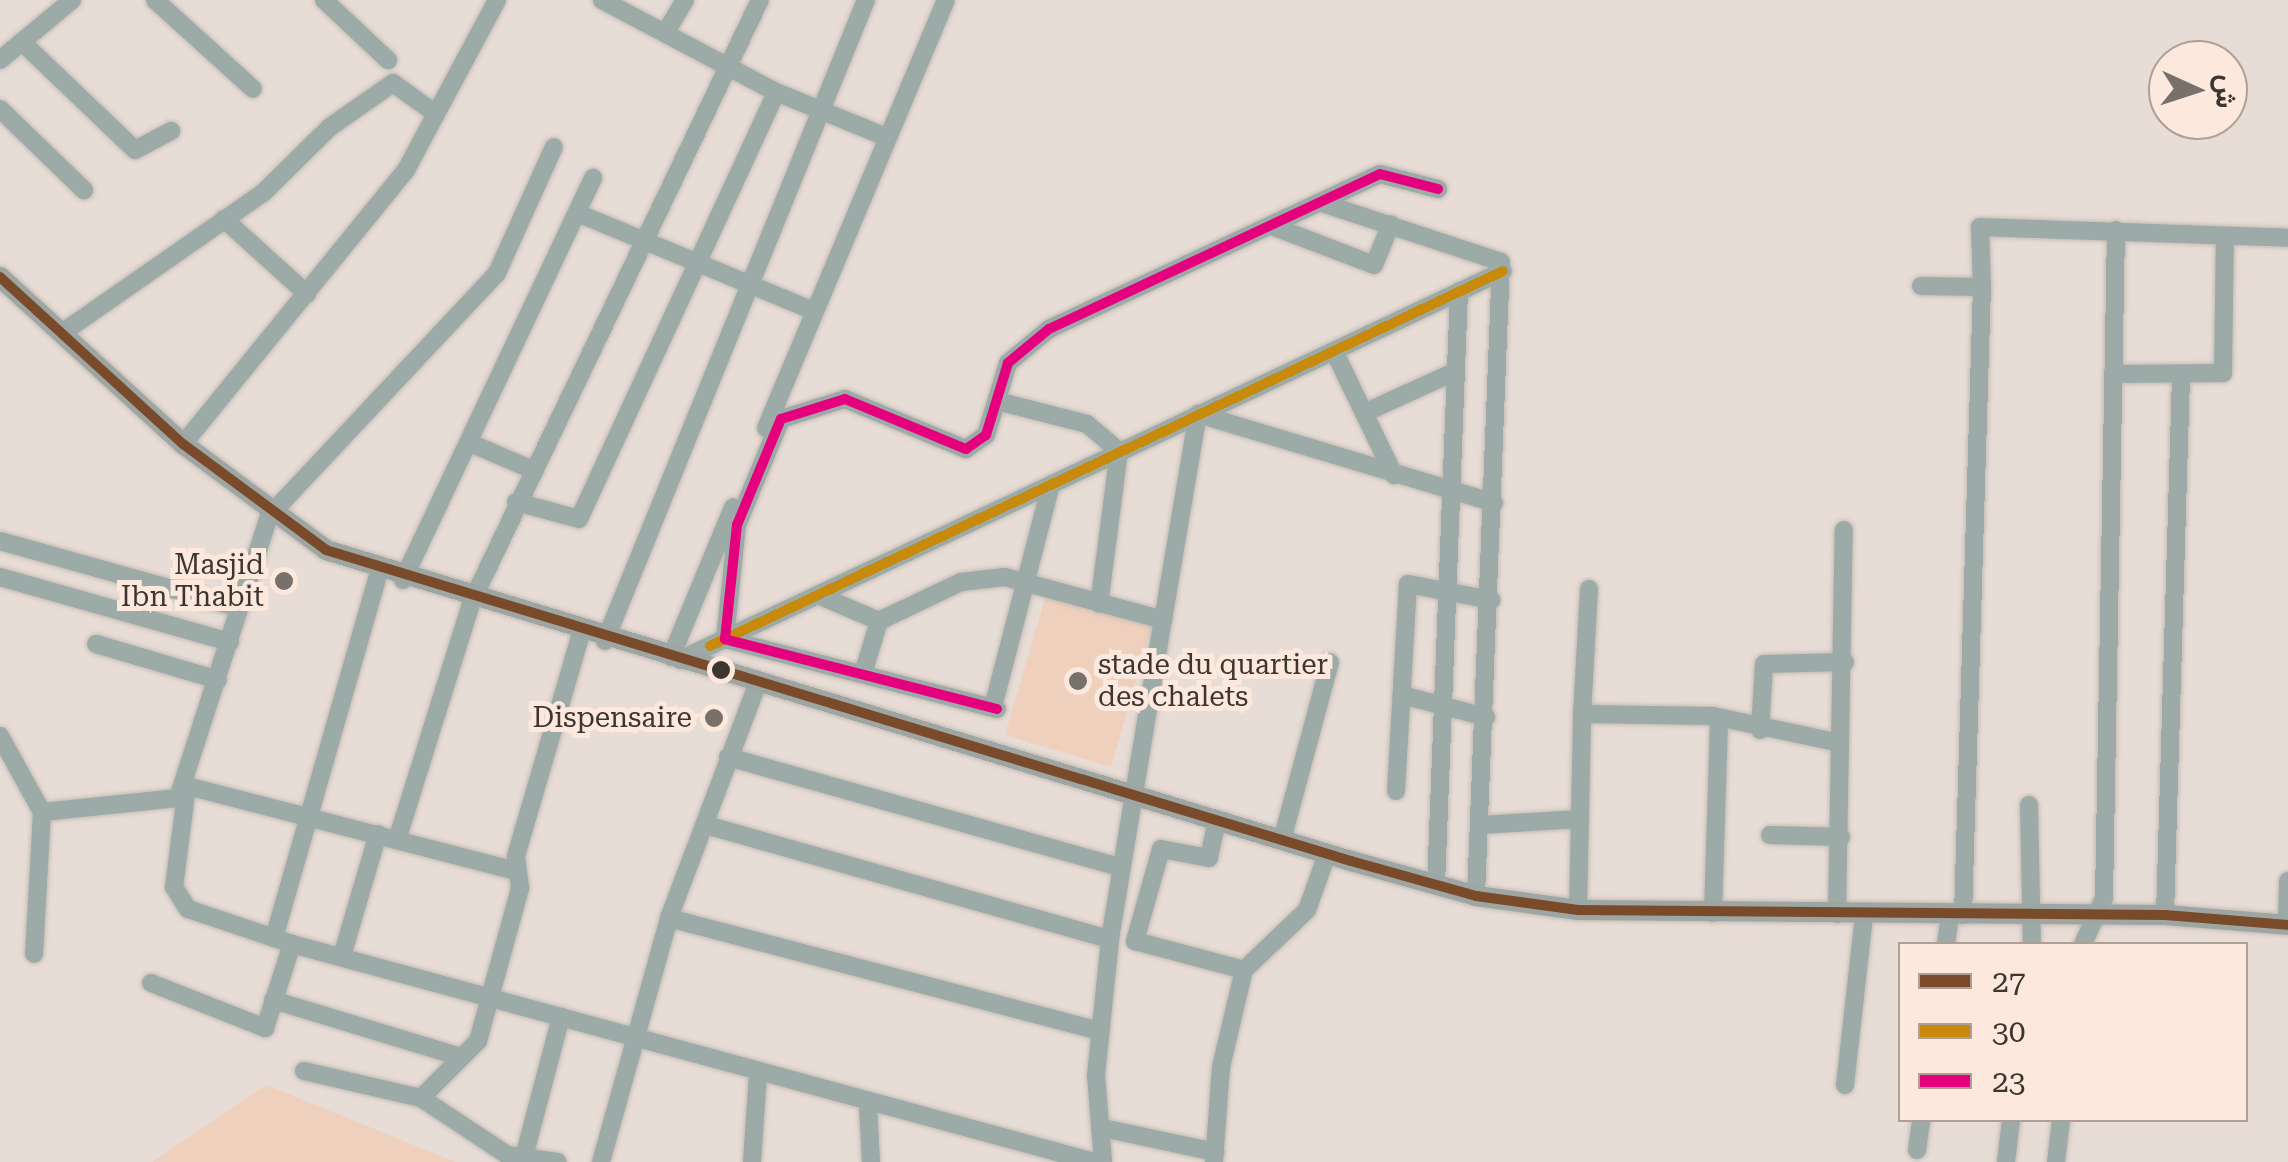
<!DOCTYPE html>
<meta charset="utf-8">
<style>
body{margin:0}
#map{position:relative;width:2288px;height:1162px;overflow:hidden;background:#e8ddd6;font-family:"Roboto Serif",Vazirmatn,serif}
div>[style]{position:absolute}
.green>*{inset:0;background:#efd0bd}
.roads{filter:drop-shadow(0 0 2px #c4bcb6) drop-shadow(0 0 2px #c4bcb6)}
.minor>*{height:18px;margin:-9px;padding:0 9px;transform-origin:9px;border-radius:9px;background:#9caaa8}
.major>*{height:20px;margin:-10px;padding:0 10px;transform-origin:10px;border-radius:10px;background:#9da6a3}
.bus-1>*{height:10px;margin:-5px;padding:0 5px;transform-origin:5px;border-radius:5px;background:#7a4b2a}
.bus-2>*{height:10px;margin:-5px;padding:0 5px;transform-origin:5px;border-radius:5px;background:#c88a0c}
.bus-3>*{height:10px;margin:-5px;padding:0 5px;transform-origin:5px;border-radius:5px;background:#e5007d}
.dots>*{width:28px;height:28px;translate:-50% -50%;box-sizing:border-box;border:5px solid #fce8dc;border-radius:50%}
span{translate:-50% -50%;white-space:nowrap;text-align:center;line-height:1.15;-webkit-text-stroke:10px #fce8dc;paint-order:stroke}
.poi-label{font-size:28px;color:#3c3530}
.right{translate:-100% -50%;text-align:right}
.left{translate:0 -50%;text-align:left}
.legend{position:absolute;left:1898px;top:942px;width:350px;height:180px;box-sizing:border-box;background:#fce8dc;border:2px solid #afa097;margin:0;padding:12px 18px;list-style:none;font-size:30px;color:#3c3530}
.legend li{display:flex;align-items:center;gap:20px;height:50px}
.legend b{width:50px;border:2px solid #afa097}
.north{position:absolute;left:2148px;top:40px;width:100px;height:100px;box-sizing:border-box;background:#fce8dc;border:2px solid #afa097;border-radius:50%;rotate:93deg;font-size:28px;font-weight:700;line-height:40px;text-align:center;color:#3c3530}
.north::after{content:'';display:block;margin:auto;width:35px;height:45px;background:#78706a;clip-path:polygon(50% 0,100% 100%,50% 72%,0 100%)}
</style>
<div id="map">
<div class="green">
<i style="clip-path:polygon(1046px 595px,1152px 626px,1111px 767px,1005px 735px)"></i>
<i style="clip-path:polygon(266px 1085px,456px 1162px,152px 1162px)"></i>
</div>
<div class="roads">
<div class="minor">
<i style="left:155px;top:0;width:132px;rotate:42.2deg"></i>
<i style="left:324px;top:0;width:88px;rotate:43.2deg"></i>
<i style="left:602px;top:0;width:197px;rotate:27.9deg"></i>
<i style="left:776px;top:92px;width:119px;rotate:22.2deg"></i>
<i style="left:667px;top:30px;width:35px;rotate:-59deg"></i>
<i style="left:22px;top:42px;width:156px;rotate:43.7deg"></i>
<i style="left:135px;top:150px;width:41px;rotate:-27.8deg"></i>
<i style="left:0;top:60px;width:94px;rotate:-39.8deg"></i>
<i style="left:0;top:109px;width:117px;rotate:44deg"></i>
<i style="left:436px;top:114px;width:129px;rotate:-61.8deg"></i>
<i style="left:1322px;top:203px;width:188px;rotate:18.2deg"></i>
<i style="left:1501px;top:262px;width:634px;rotate:92.26deg"></i>
<i style="left:582px;top:215px;width:251px;rotate:22.5deg"></i>
<i style="left:224px;top:219px;width:112px;rotate:42.1deg"></i>
<i style="left:1272px;top:226px;width:109px;rotate:20.9deg"></i>
<i style="left:1374px;top:265px;width:44px;rotate:-67.5deg"></i>
<i style="left:1921px;top:286px;width:61px;rotate:0.9deg"></i>
<i style="left:1982px;top:287px;width:60px;rotate:-91.9deg"></i>
<i style="left:1980px;top:227px;width:308px;rotate:2deg"></i>
<i style="left:62px;top:333px;width:245px;rotate:-34.9deg"></i>
<i style="left:263px;top:193px;width:94px;rotate:-44.6deg"></i>
<i style="left:330px;top:127px;width:77px;rotate:-34.9deg"></i>
<i style="left:393px;top:83px;width:53px;rotate:35.8deg"></i>
<i style="left:436px;top:114px;width:64px;rotate:118.2deg"></i>
<i style="left:406px;top:170px;width:353px;rotate:129.1deg"></i>
<i style="left:1334px;top:351px;width:138px;rotate:64.2deg"></i>
<i style="left:2114px;top:374px;width:109px;rotate:-0.5deg"></i>
<i style="left:2223px;top:373px;width:137px;rotate:-89.2deg"></i>
<i style="left:997px;top:401px;width:93px;rotate:14.3deg"></i>
<i style="left:1087px;top:424px;width:42px;rotate:40.2deg"></i>
<i style="left:1119px;top:451px;width:154px;rotate:97.4deg"></i>
<i style="left:1364px;top:413px;width:101px;rotate:-24.5deg"></i>
<i style="left:766px;top:428px;width:464px;rotate:-67.2deg"></i>
<i style="left:470px;top:443px;width:69px;rotate:23.2deg"></i>
<i style="left:516px;top:502px;width:65px;rotate:15.1deg"></i>
<i style="left:579px;top:519px;width:470px;rotate:-65.2deg"></i>
<i style="left:0;top:541px;width:246px;rotate:15.6deg"></i>
<i style="left:0;top:577px;width:239px;rotate:15.8deg"></i>
<i style="left:403px;top:580px;width:445px;rotate:-64.7deg"></i>
<i style="left:1589px;top:589px;width:125px;rotate:93.2deg"></i>
<i style="left:1582px;top:714px;width:131px;rotate:0.9deg"></i>
<i style="left:1713px;top:716px;width:130px;rotate:12deg"></i>
<i style="left:818px;top:595px;width:66px;rotate:23.1deg"></i>
<i style="left:879px;top:621px;width:91px;rotate:-25.4deg"></i>
<i style="left:961px;top:582px;width:44px;rotate:-6.5deg"></i>
<i style="left:1005px;top:577px;width:164px;rotate:15.2deg"></i>
<i style="left:1163px;top:620px;width:209px;rotate:-80.4deg"></i>
<i style="left:1198px;top:414px;width:309px;rotate:16.7deg"></i>
<i style="left:605px;top:641px;width:692px;rotate:-67.85deg"></i>
<i style="left:96px;top:644px;width:127px;rotate:16.4deg"></i>
<i style="left:671px;top:657px;width:162px;rotate:-67.5deg"></i>
<i style="left:680px;top:660px;width:910px;rotate:-25.3deg"></i>
<i style="left:863px;top:674px;width:55px;rotate:-73.2deg"></i>
<i style="left:1402px;top:695px;width:87px;rotate:14.7deg"></i>
<i style="left:993px;top:707px;width:230px;rotate:-75.4deg"></i>
<i style="left:997px;top:709px;width:281px;rotate:-165.6deg"></i>
<i style="left:725px;top:639px;width:115px;rotate:-84deg"></i>
<i style="left:737px;top:525px;width:115px;rotate:-67.5deg"></i>
<i style="left:781px;top:419px;width:67px;rotate:-17.4deg"></i>
<i style="left:845px;top:399px;width:131px;rotate:22.5deg"></i>
<i style="left:966px;top:449px;width:24px;rotate:-35deg"></i>
<i style="left:986px;top:435px;width:75px;rotate:-73deg"></i>
<i style="left:1008px;top:363px;width:53px;rotate:-39.7deg"></i>
<i style="left:1049px;top:329px;width:365px;rotate:-25.1deg"></i>
<i style="left:1380px;top:174px;width:60px;rotate:14.5deg"></i>
<i style="left:1760px;top:730px;width:66px;rotate:-86.5deg"></i>
<i style="left:1764px;top:664px;width:81px;rotate:-1.4deg"></i>
<i style="left:0;top:736px;width:87px;rotate:61.1deg"></i>
<i style="left:42px;top:812px;width:142px;rotate:93.2deg"></i>
<i style="left:728px;top:757px;width:406px;rotate:15.7deg"></i>
<i style="left:1396px;top:791px;width:207px;rotate:-86.7deg"></i>
<i style="left:1408px;top:584px;width:85px;rotate:10.9deg"></i>
<i style="left:2029px;top:805px;width:139px;rotate:88.8deg"></i>
<i style="left:42px;top:812px;width:137px;rotate:-5.9deg"></i>
<i style="left:178px;top:798px;width:296px;rotate:-72.1deg"></i>
<i style="left:269px;top:516px;width:333px;rotate:-46.8deg"></i>
<i style="left:497px;top:273px;width:138px;rotate:-65.7deg"></i>
<i style="left:1217px;top:820px;width:39px;rotate:102deg"></i>
<i style="left:1209px;top:858px;width:49px;rotate:-169.4deg"></i>
<i style="left:1161px;top:849px;width:96px;rotate:105.8deg"></i>
<i style="left:1135px;top:941px;width:113px;rotate:14.9deg"></i>
<i style="left:706px;top:825px;width:420px;rotate:15.8deg"></i>
<i style="left:1481px;top:825px;width:99px;rotate:-3.5deg"></i>
<i style="left:1770px;top:835px;width:71px;rotate:1.6deg"></i>
<i style="left:397px;top:840px;width:250px;rotate:-72.6deg"></i>
<i style="left:472px;top:601px;width:666px;rotate:-64.4deg"></i>
<i style="left:1282px;top:840px;width:184px;rotate:-74.9deg"></i>
<i style="left:516px;top:871px;width:340px;rotate:-165.5deg"></i>
<i style="left:187px;top:786px;width:102px;rotate:97.3deg"></i>
<i style="left:174px;top:887px;width:26px;rotate:58deg"></i>
<i style="left:188px;top:909px;width:110px;rotate:18.6deg"></i>
<i style="left:292px;top:944px;width:831px;rotate:15.21deg"></i>
<i style="left:1436px;top:885px;width:594px;rotate:-87.78deg"></i>
<i style="left:1578px;top:910px;width:196px;rotate:-88.8deg"></i>
<i style="left:1713px;top:913px;width:191px;rotate:-88.2deg"></i>
<i style="left:1837px;top:914px;width:384px;rotate:-89deg"></i>
<i style="left:1963px;top:915px;width:628px;rotate:-88.27deg"></i>
<i style="left:2165px;top:915px;width:540px;rotate:-88.3deg"></i>
<i style="left:2287px;top:915px;width:34px;rotate:-88deg"></i>
<i style="left:669px;top:918px;width:249px;rotate:-69.3deg"></i>
<i style="left:274px;top:938px;width:380px;rotate:-74deg"></i>
<i style="left:1946px;top:944px;width:29px;rotate:-82deg"></i>
<i style="left:2083px;top:944px;width:51px;rotate:-65.5deg"></i>
<i style="left:2104px;top:898px;width:668px;rotate:-88.97deg"></i>
<i style="left:342px;top:956px;width:127px;rotate:-73.6deg"></i>
<i style="left:151px;top:983px;width:123px;rotate:21.5deg"></i>
<i style="left:265px;top:1028px;width:88px;rotate:-72.2deg"></i>
<i style="left:273px;top:1000px;width:196px;rotate:16.9deg"></i>
<i style="left:304px;top:1071px;width:120px;rotate:13deg"></i>
<i style="left:421px;top:1098px;width:81px;rotate:-45deg"></i>
<i style="left:478px;top:1041px;width:159px;rotate:-74.6deg"></i>
<i style="left:520px;top:888px;width:32px;rotate:-97deg"></i>
<i style="left:516px;top:856px;width:231px;rotate:-73.7deg"></i>
<i style="left:1845px;top:1085px;width:171px;rotate:-83.6deg"></i>
<i style="left:421px;top:1098px;width:103px;rotate:33.5deg"></i>
<i style="left:507px;top:1155px;width:51px;rotate:7.8deg"></i>
<i style="left:868px;top:1105px;width:57px;rotate:87deg"></i>
<i style="left:1103px;top:1128px;width:115px;rotate:12.1deg"></i>
<i style="left:1917px;top:1150px;width:30px;rotate:-82deg"></i>
<i style="left:525px;top:1153px;width:141px;rotate:-75.2deg"></i>
<i style="left:601px;top:1162px;width:253px;rotate:-74.4deg"></i>
<i style="left:669px;top:918px;width:446px;rotate:14.7deg"></i>
<i style="left:752px;top:1162px;width:87px;rotate:-86.1deg"></i>
<i style="left:1103px;top:1162px;width:87px;rotate:-94.6deg"></i>
<i style="left:1096px;top:1075px;width:137px;rotate:-84.1deg"></i>
<i style="left:1110px;top:939px;width:323px;rotate:-80.6deg"></i>
<i style="left:1214px;top:1162px;width:95px;rotate:-85.8deg"></i>
<i style="left:1221px;top:1067px;width:100px;rotate:-76.7deg"></i>
<i style="left:1244px;top:970px;width:87px;rotate:-43.6deg"></i>
<i style="left:1307px;top:910px;width:59px;rotate:-70.3deg"></i>
<i style="left:2006px;top:1162px;width:42px;rotate:-83.2deg"></i>
<i style="left:2056px;top:1162px;width:42px;rotate:-83.2deg"></i>
</div>
<div class="major">
<i style="left:0;top:277px;width:248px;rotate:42.4deg"></i>
<i style="left:183px;top:444px;width:178px;rotate:36.5deg"></i>
<i style="left:326px;top:550px;width:1071px;rotate:16.88deg"></i>
<i style="left:1351px;top:861px;width:130px;rotate:15.6deg"></i>
<i style="left:1476px;top:896px;width:103px;rotate:7.8deg"></i>
<i style="left:1578px;top:910px;width:587px;rotate:0.49deg"></i>
<i style="left:2165px;top:915px;width:123px;rotate:4.6deg"></i>
</div>
</div>
<div class="bus-1">
<i style="left:0;top:277px;width:248px;rotate:42.4deg"></i>
<i style="left:183px;top:444px;width:178px;rotate:36.5deg"></i>
<i style="left:326px;top:550px;width:1071px;rotate:16.88deg"></i>
<i style="left:1351px;top:861px;width:130px;rotate:15.6deg"></i>
<i style="left:1476px;top:896px;width:103px;rotate:7.8deg"></i>
<i style="left:1578px;top:910px;width:587px;rotate:0.49deg"></i>
<i style="left:2165px;top:915px;width:123px;rotate:4.6deg"></i>
</div>
<div class="bus-2">
<i style="left:710px;top:646px;width:877px;rotate:-25.31deg"></i>
</div>
<div class="bus-3">
<i style="left:997px;top:709px;width:281px;rotate:-165.6deg"></i>
<i style="left:725px;top:639px;width:115px;rotate:-84deg"></i>
<i style="left:737px;top:525px;width:115px;rotate:-67.5deg"></i>
<i style="left:781px;top:419px;width:67px;rotate:-17.4deg"></i>
<i style="left:845px;top:399px;width:131px;rotate:22.5deg"></i>
<i style="left:966px;top:449px;width:24px;rotate:-35deg"></i>
<i style="left:986px;top:435px;width:75px;rotate:-73deg"></i>
<i style="left:1008px;top:363px;width:53px;rotate:-39.7deg"></i>
<i style="left:1049px;top:329px;width:365px;rotate:-25.1deg"></i>
<i style="left:1380px;top:174px;width:60px;rotate:14.5deg"></i>
</div>
<div class="dots">
<i style="left:284px;top:581px;background:#78706a"></i>
<i style="left:721px;top:670px;background:#3c3530"></i>
<i style="left:1078px;top:681px;background:#78706a"></i>
<i style="left:714px;top:718px;background:#78706a"></i>
</div>
<div class="poi-label">
<span class="right" style="left:264px;top:581px">Masjid<br>Ibn Thabit</span>
<span class="left" style="left:1098px;top:681px">stade du quartier<br>des chalets</span>
<span class="right" style="left:692px;top:718px">Dispensaire</span>
</div>
<ul class="legend">
<li><b style="height:12px;background:#7a4b2a"></b>27</li>
<li><b style="height:12px;background:#c88a0c"></b>30</li>
<li><b style="height:12px;background:#e5007d"></b>23</li>
</ul>
<div class="north">ش</div>
</div>
